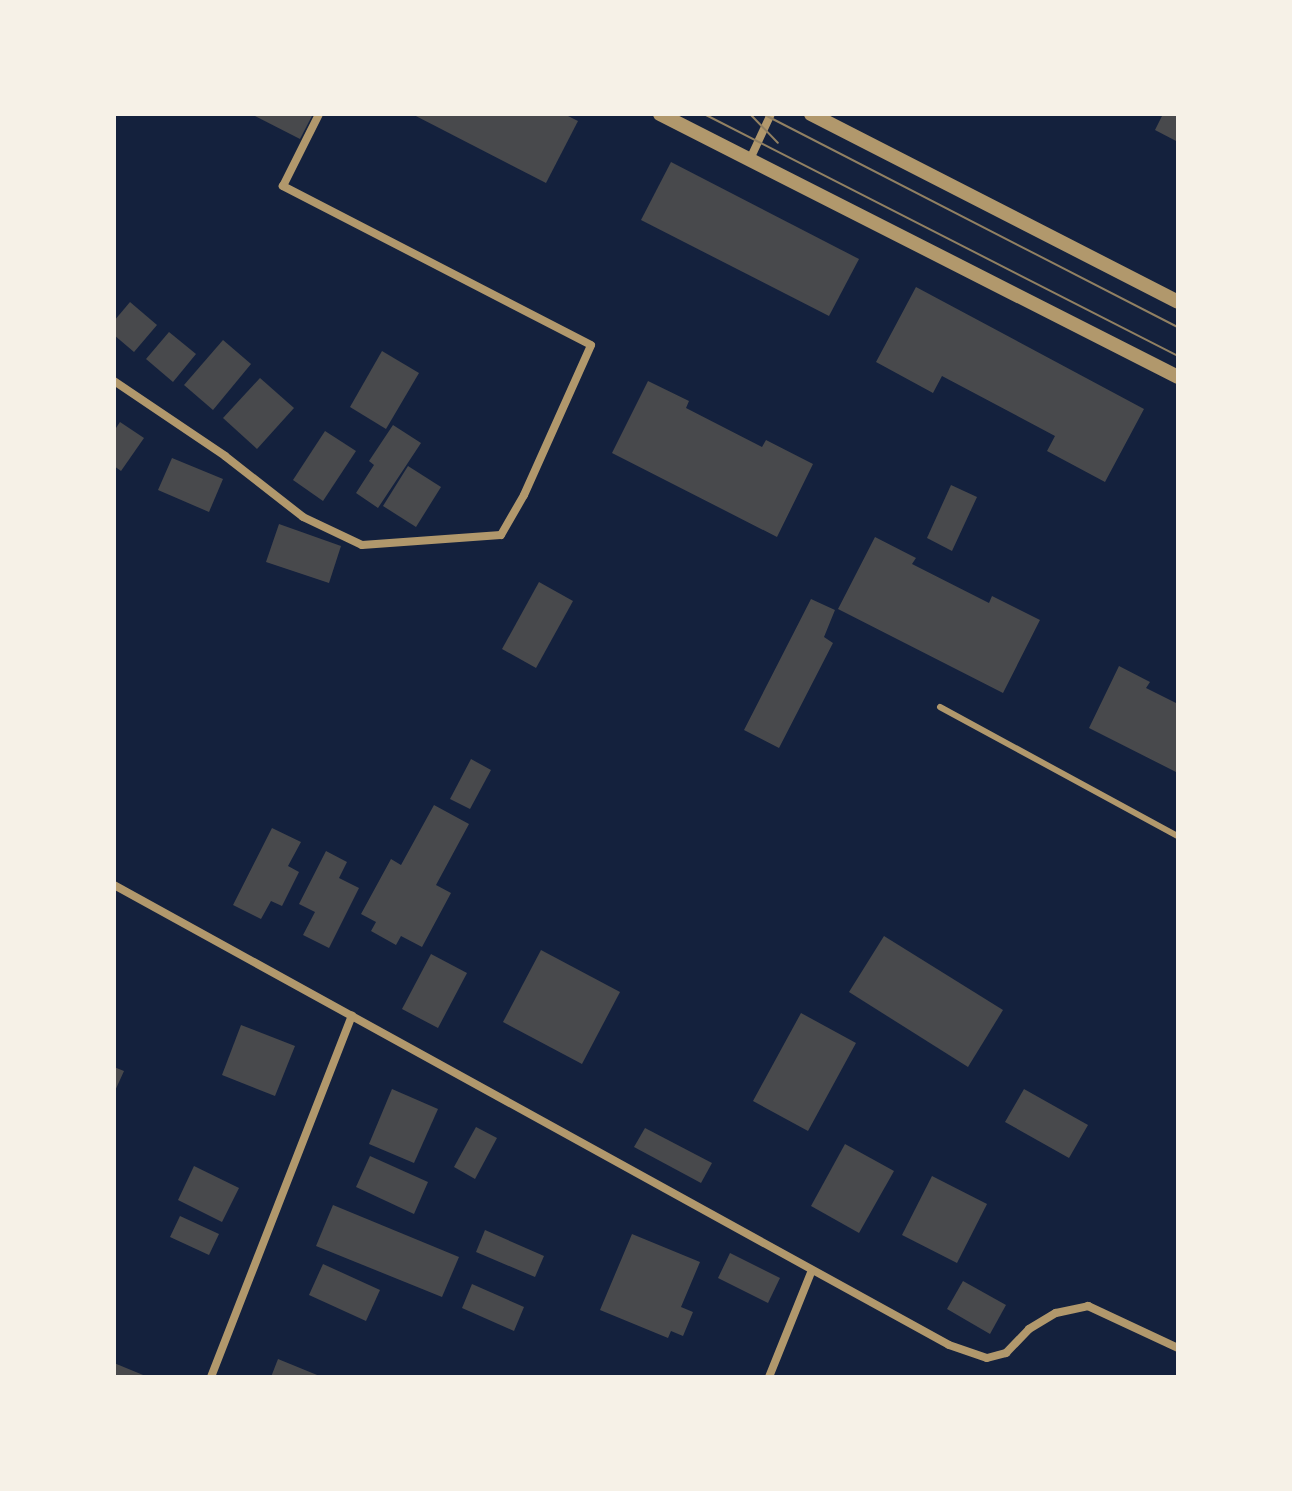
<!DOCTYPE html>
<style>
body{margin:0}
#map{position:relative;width:1292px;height:1491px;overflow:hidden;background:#14213d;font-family:Helvetica,sans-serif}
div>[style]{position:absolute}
.building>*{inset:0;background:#48494c}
.service>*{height:6px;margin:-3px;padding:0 3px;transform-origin:3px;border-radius:3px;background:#b1986c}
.minor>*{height:8px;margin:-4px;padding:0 4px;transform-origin:4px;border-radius:4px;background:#b1986c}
.tertiary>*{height:14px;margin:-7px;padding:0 7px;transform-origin:7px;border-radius:7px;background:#b1986c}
.tram>*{height:2px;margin:-1px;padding:0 1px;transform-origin:1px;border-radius:1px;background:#918062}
span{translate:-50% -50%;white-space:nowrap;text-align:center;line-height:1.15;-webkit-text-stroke:8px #f6f1e7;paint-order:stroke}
.frame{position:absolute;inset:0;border:116px solid #f6f1e7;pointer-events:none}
</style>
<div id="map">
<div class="building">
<i style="clip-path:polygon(251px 114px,313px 114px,300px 139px)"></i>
<i style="clip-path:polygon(412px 114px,564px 114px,578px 121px,546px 183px)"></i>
<i style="clip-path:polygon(1163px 114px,1178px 114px,1178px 142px,1155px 130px)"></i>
<i style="clip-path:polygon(671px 162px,859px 259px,829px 316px,641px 220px)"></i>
<i style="clip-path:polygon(916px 287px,1144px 409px,1105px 482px,1047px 451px,1055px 436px,942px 376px,933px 393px,876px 362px)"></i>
<i style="clip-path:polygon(130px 302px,157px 325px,134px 352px,114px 335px,114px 321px)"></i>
<i style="clip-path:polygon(169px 332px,196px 354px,173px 382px,146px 359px)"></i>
<i style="clip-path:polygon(223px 340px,251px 364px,213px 410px,184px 385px)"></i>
<i style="clip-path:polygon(382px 351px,419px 373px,386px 429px,350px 407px)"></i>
<i style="clip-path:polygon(260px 378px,294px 408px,257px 449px,223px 418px)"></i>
<i style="clip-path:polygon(648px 381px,689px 401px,686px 408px,762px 447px,766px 440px,813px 464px,777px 537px,612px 453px)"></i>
<i style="clip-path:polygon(120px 422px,144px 438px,121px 471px,114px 466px,114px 431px)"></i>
<i style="clip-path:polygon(393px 425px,421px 443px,378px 508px,356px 493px,374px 465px,369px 461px)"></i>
<i style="clip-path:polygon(325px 431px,356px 451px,323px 501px,293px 480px)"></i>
<i style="clip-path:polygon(172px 458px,223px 479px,209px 512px,158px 490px)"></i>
<i style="clip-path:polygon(408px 466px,441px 487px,416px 527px,383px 506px)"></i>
<i style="clip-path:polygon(951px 485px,977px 497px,952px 551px,927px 538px)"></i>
<i style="clip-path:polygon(279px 524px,341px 546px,329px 583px,266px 562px)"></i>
<i style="clip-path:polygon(875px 537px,916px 558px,912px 564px,989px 603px,992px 596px,1040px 620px,1003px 693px,838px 609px)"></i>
<i style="clip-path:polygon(539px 582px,573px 601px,536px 668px,502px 649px)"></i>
<i style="clip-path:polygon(811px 599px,835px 610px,824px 637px,833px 643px,779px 748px,744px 730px)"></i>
<i style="clip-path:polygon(1119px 666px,1150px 682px,1146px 688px,1178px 704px,1178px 773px,1089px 728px)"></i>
<i style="clip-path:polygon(471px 759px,491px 770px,470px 809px,450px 799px)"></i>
<i style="clip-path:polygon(434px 805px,469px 824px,436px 885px,451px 893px,422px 947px,401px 936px,396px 945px,371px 931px,376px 922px,361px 914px,391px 859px,401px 865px)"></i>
<i style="clip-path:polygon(272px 828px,301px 842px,288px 866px,299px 872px,282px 906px,271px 901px,261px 919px,233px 905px)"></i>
<i style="clip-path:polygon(326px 851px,347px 862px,339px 878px,359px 888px,329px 948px,303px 935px,315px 912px,299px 904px)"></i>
<i style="clip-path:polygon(884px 936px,1003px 1010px,968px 1067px,849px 992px)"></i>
<i style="clip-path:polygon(541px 950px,620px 992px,582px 1064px,503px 1022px)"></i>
<i style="clip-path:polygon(431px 954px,467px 973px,438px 1028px,402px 1009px)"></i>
<i style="clip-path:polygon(801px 1013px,856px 1043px,808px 1131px,753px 1101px)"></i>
<i style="clip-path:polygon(241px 1025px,295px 1046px,275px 1096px,222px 1075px)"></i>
<i style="clip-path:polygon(114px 1067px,124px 1071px,114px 1093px)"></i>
<i style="clip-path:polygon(392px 1089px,438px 1109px,414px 1163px,369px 1144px)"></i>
<i style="clip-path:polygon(1024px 1089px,1088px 1125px,1069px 1158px,1005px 1122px)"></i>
<i style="clip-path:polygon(476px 1127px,497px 1138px,475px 1179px,454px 1167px)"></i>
<i style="clip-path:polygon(645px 1128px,712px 1163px,701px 1183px,634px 1147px)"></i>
<i style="clip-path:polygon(845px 1144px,894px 1171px,859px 1233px,811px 1206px)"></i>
<i style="clip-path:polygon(370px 1156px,428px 1182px,414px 1214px,356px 1187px)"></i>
<i style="clip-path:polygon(194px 1166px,239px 1188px,222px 1222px,178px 1200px)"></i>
<i style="clip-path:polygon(932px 1176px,987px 1204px,957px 1263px,902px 1235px)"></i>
<i style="clip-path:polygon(333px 1205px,459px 1257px,442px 1297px,316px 1246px)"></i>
<i style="clip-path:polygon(180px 1216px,219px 1234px,209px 1255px,170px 1237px)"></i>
<i style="clip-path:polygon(485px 1230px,544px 1256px,535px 1277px,476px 1252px)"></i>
<i style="clip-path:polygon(632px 1234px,700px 1262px,681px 1307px,693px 1312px,683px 1336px,671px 1331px,668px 1338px,600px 1310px)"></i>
<i style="clip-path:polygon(730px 1253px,780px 1278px,768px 1303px,718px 1278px)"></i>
<i style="clip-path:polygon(323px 1264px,380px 1290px,366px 1321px,309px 1295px)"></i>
<i style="clip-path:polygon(963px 1281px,1006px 1305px,990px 1334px,947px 1309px)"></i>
<i style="clip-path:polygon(472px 1284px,524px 1307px,514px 1331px,462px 1308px)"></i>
<i style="clip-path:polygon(278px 1359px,322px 1377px,271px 1377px)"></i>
<i style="clip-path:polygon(114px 1363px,148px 1377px,114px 1377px)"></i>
</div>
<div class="service">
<i style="left:940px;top:707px;width:271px;rotate:28.5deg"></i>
</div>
<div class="minor">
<i style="left:751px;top:157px;width:47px;rotate:-65.1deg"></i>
<i style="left:114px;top:381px;width:134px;rotate:34deg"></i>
<i style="left:225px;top:456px;width:99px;rotate:38deg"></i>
<i style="left:303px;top:517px;width:65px;rotate:25.4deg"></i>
<i style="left:362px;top:545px;width:139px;rotate:-4.1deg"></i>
<i style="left:501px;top:535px;width:46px;rotate:-60.1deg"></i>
<i style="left:524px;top:495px;width:164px;rotate:-65.9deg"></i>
<i style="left:591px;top:345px;width:347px;rotate:-152.7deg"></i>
<i style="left:283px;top:186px;width:80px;rotate:-63.4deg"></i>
<i style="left:114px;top:885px;width:953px;rotate:28.85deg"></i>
<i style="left:949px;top:1345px;width:40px;rotate:18.9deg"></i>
<i style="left:987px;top:1358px;width:20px;rotate:-15deg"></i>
<i style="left:1006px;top:1353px;width:33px;rotate:-46deg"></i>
<i style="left:1029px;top:1329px;width:31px;rotate:-31deg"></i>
<i style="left:1056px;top:1313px;width:33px;rotate:-12deg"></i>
<i style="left:1088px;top:1306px;width:99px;rotate:25deg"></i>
<i style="left:211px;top:1377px;width:388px;rotate:-68.7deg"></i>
<i style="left:769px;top:1377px;width:115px;rotate:-68.1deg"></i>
</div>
<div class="tertiary">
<i style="left:660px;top:114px;width:581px;rotate:26.92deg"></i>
<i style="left:811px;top:114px;width:412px;rotate:27.1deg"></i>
</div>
<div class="tram">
<i style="left:704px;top:114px;width:532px;rotate:27.05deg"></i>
<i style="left:750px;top:114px;width:40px;rotate:46deg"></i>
<i style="left:763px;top:114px;width:466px;rotate:27.2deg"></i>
</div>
<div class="frame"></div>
</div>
